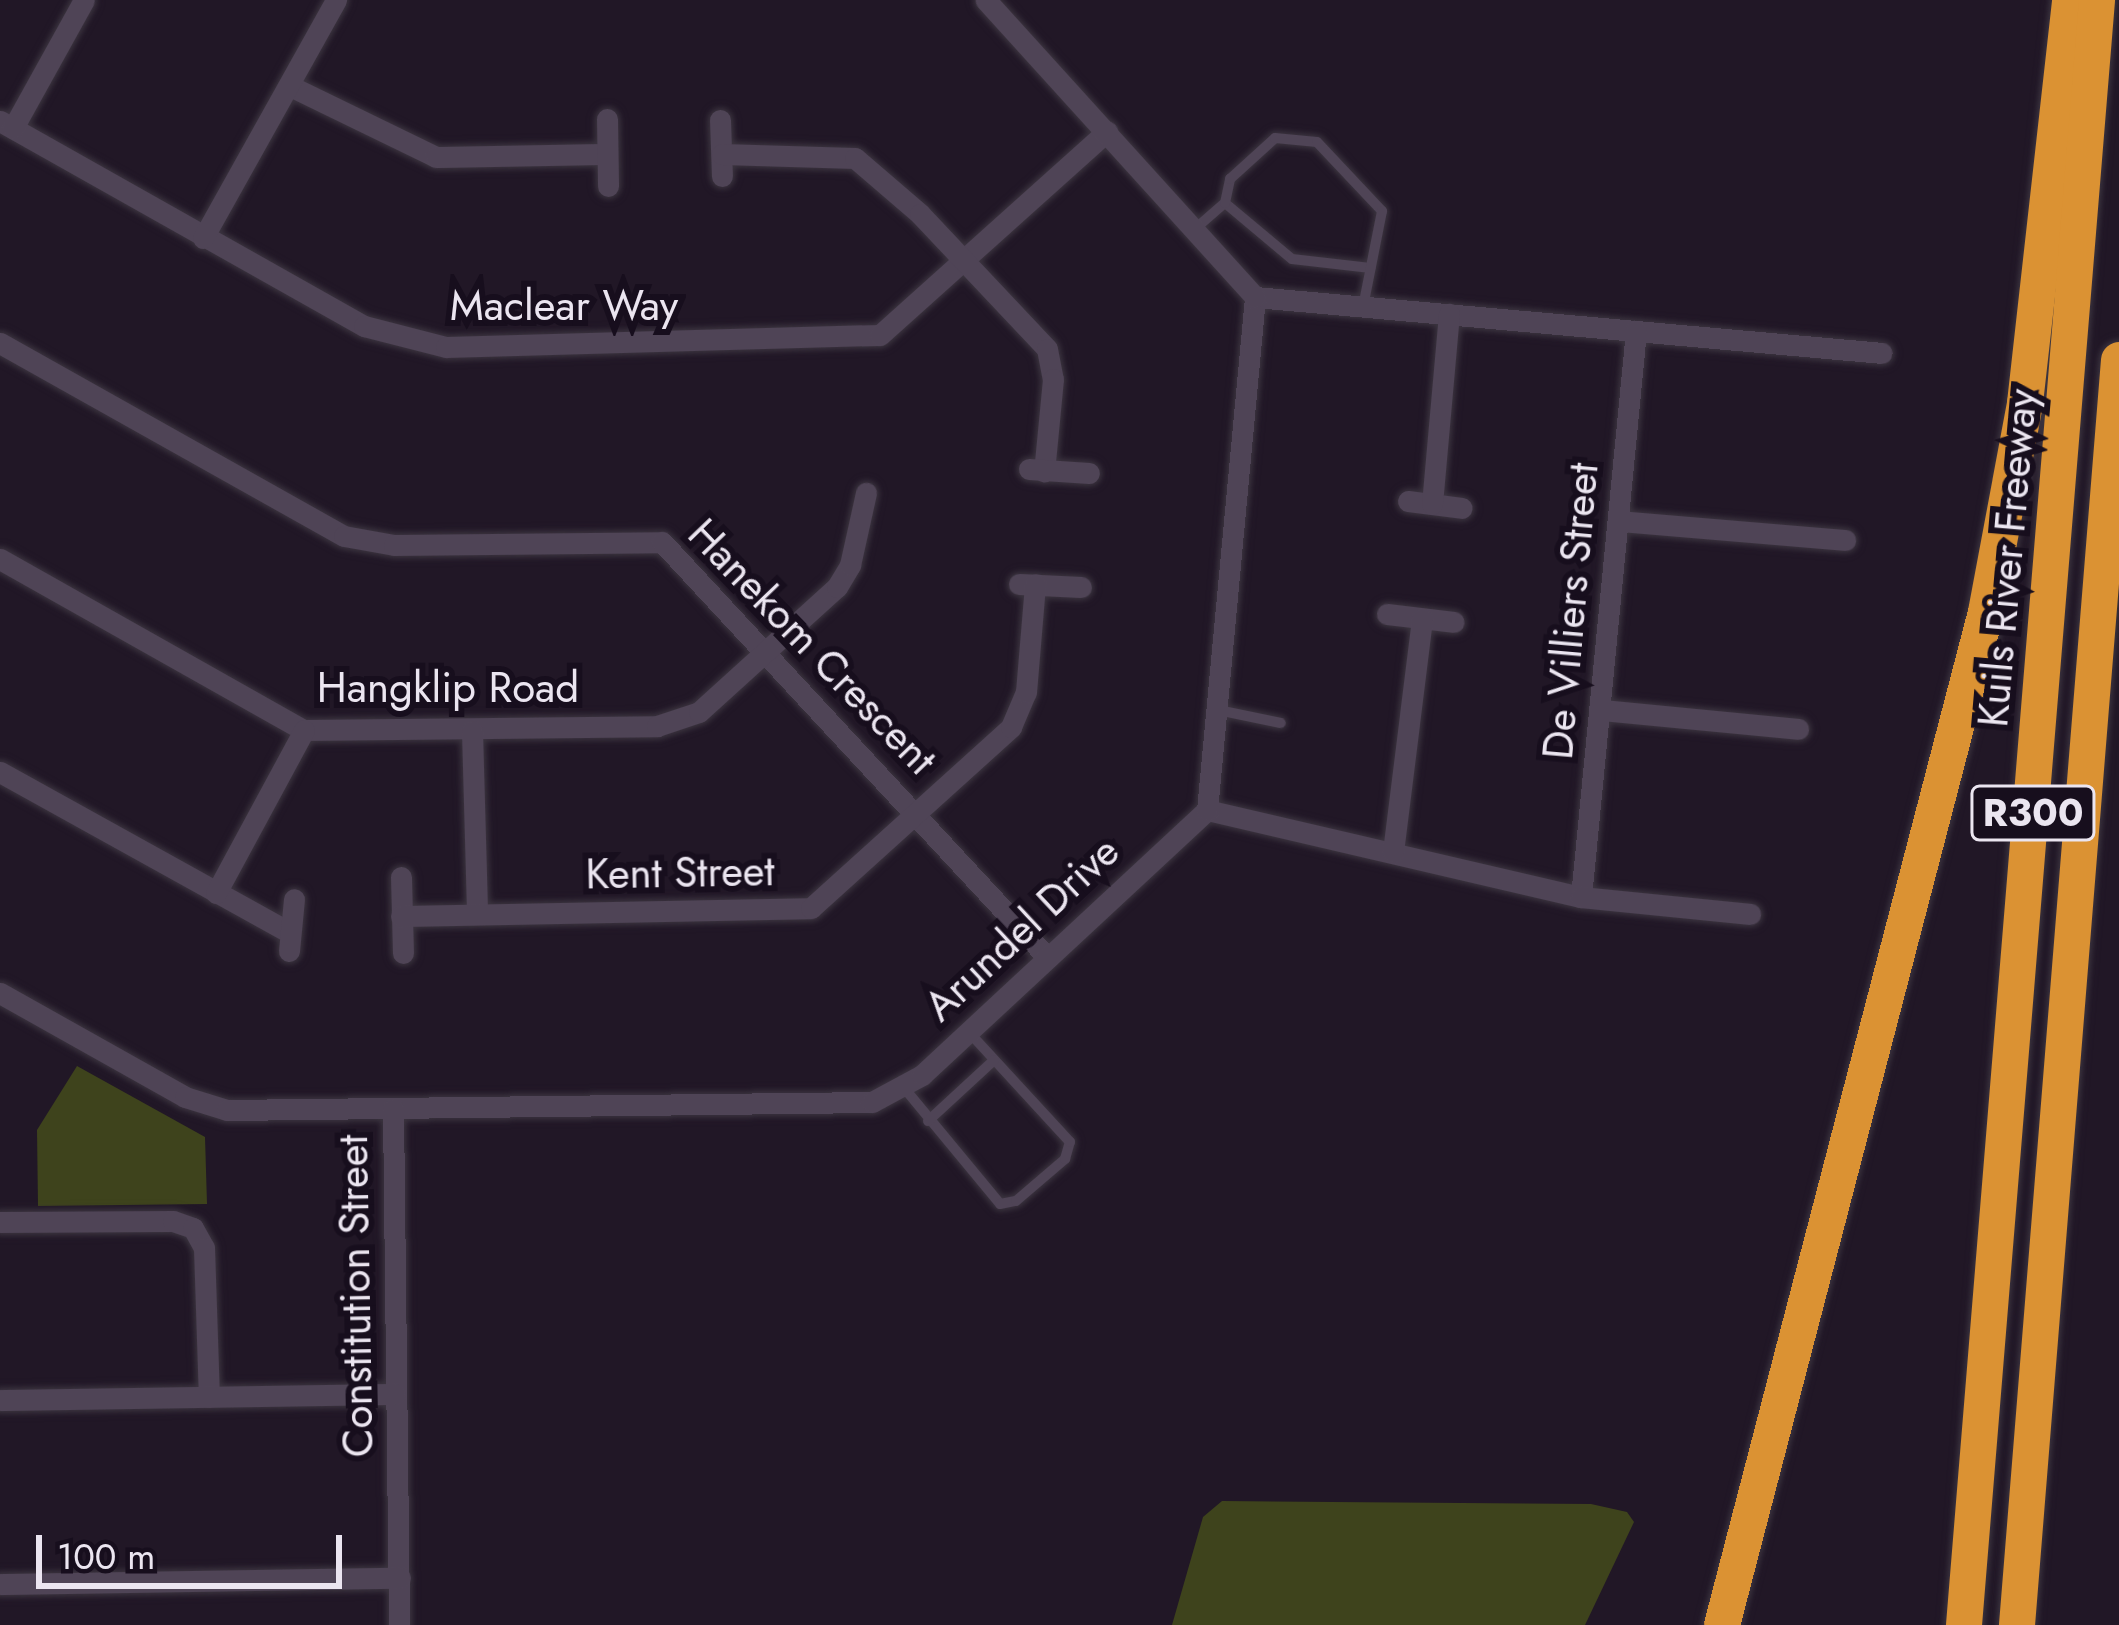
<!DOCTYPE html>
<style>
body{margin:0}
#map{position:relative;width:2119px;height:1625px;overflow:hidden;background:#211726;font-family:Jost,sans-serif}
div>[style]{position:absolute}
.green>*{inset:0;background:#3e431c}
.roads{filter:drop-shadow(0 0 3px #3c3540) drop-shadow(0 0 3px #3c3540)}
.lane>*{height:10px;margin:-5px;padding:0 5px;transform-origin:5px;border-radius:5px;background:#4f4456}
.street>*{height:21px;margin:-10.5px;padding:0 10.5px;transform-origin:10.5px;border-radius:10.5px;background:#4f4456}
.highway>*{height:36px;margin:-18px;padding:0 18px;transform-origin:18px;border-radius:18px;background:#db9233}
span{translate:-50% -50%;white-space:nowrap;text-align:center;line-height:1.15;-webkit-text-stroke:12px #170e1d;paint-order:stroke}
.shield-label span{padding:3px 9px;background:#170e1d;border:3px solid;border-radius:9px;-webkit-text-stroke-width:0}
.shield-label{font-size:39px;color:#ebe5f0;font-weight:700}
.street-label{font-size:42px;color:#ebe5f0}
.scale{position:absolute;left:36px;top:1535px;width:306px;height:54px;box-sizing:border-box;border:6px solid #ebe5f0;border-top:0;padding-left:15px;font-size:36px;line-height:42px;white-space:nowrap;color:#ebe5f0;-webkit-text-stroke:9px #170e1d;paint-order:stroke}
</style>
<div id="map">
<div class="green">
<i style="clip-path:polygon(77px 1066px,205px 1137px,207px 1204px,38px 1206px,37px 1130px)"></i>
<i style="clip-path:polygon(1222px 1501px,1591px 1504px,1627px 1512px,1634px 1522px,1585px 1625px,1172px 1625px,1203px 1517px)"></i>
</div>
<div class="roads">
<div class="lane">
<i style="left:1225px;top:203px;width:87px;rotate:39.9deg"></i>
<i style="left:1292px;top:259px;width:79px;rotate:6.6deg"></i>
<i style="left:1196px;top:228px;width:38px;rotate:-41deg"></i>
<i style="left:1225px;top:203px;width:25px;rotate:-78deg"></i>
<i style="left:1230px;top:179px;width:61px;rotate:-42.3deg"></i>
<i style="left:1275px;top:138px;width:42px;rotate:5.4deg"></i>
<i style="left:1317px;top:142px;width:95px;rotate:46.7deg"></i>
<i style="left:1382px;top:211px;width:93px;rotate:101.2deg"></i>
<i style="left:1218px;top:710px;width:64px;rotate:11.7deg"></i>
<i style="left:905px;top:1089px;width:149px;rotate:50.4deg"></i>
<i style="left:1000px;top:1204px;width:16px;rotate:-11deg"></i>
<i style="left:1016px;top:1201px;width:65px;rotate:-40.6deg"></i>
<i style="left:1065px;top:1159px;width:18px;rotate:-74deg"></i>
<i style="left:1070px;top:1142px;width:151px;rotate:-132.6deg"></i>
<i style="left:928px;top:1121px;width:90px;rotate:-42.7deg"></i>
</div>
<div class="street">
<i style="left:290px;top:86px;width:162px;rotate:25.9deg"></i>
<i style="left:436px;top:157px;width:170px;rotate:-1deg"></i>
<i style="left:607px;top:119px;width:67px;rotate:89.1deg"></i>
<i style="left:720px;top:120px;width:56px;rotate:88deg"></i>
<i style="left:0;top:121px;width:418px;rotate:29.4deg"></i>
<i style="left:364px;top:326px;width:85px;rotate:14.4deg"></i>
<i style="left:446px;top:347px;width:434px;rotate:-1.6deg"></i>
<i style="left:880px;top:335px;width:305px;rotate:-41.9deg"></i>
<i style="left:13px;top:128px;width:146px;rotate:-61deg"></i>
<i style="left:722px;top:154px;width:133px;rotate:1.7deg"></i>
<i style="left:855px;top:158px;width:86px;rotate:40.7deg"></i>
<i style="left:920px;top:214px;width:185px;rotate:46.7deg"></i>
<i style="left:1047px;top:349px;width:31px;rotate:79deg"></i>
<i style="left:1053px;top:379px;width:93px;rotate:95.5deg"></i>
<i style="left:203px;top:238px;width:273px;rotate:-60.8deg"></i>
<i style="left:1255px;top:297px;width:629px;rotate:5.1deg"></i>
<i style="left:0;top:343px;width:394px;rotate:29.3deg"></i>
<i style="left:344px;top:536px;width:51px;rotate:10.2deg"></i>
<i style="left:394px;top:545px;width:268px;rotate:-0.6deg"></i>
<i style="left:662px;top:542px;width:567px;rotate:47.14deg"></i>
<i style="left:1029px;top:469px;width:60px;rotate:3.8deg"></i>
<i style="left:1408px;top:501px;width:54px;rotate:7.4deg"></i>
<i style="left:1432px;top:504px;width:191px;rotate:-84.9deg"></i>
<i style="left:1619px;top:521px;width:227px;rotate:4.8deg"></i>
<i style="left:0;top:559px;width:349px;rotate:29.4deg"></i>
<i style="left:304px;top:730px;width:353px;rotate:-0.6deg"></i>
<i style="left:657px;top:726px;width:44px;rotate:-18.4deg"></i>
<i style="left:699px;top:712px;width:186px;rotate:-42.2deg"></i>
<i style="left:837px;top:587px;width:26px;rotate:-59deg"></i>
<i style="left:850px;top:565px;width:74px;rotate:-77.5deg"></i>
<i style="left:1019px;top:584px;width:62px;rotate:2.8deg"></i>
<i style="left:1387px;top:614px;width:67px;rotate:6.8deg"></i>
<i style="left:1602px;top:710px;width:197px;rotate:5.5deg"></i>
<i style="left:472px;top:731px;width:183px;rotate:88.4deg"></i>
<i style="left:0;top:772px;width:328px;rotate:29deg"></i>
<i style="left:1207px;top:810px;width:384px;rotate:13.1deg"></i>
<i style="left:1581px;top:897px;width:569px;rotate:-84.45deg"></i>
<i style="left:1393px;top:852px;width:235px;rotate:-82.9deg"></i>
<i style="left:401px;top:877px;width:76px;rotate:88.5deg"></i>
<i style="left:216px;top:893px;width:185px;rotate:-61.6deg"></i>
<i style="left:1581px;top:897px;width:170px;rotate:5.7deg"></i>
<i style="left:401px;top:916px;width:410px;rotate:-1.1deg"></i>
<i style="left:811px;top:908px;width:270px;rotate:-42.1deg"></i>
<i style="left:1011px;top:727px;width:38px;rotate:-67deg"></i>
<i style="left:1026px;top:692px;width:108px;rotate:-85.2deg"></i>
<i style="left:289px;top:951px;width:52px;rotate:-84.5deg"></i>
<i style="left:0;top:993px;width:212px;rotate:29.3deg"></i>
<i style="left:185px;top:1097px;width:44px;rotate:17.2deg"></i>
<i style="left:227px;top:1110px;width:645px;rotate:-0.71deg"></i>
<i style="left:872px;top:1102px;width:57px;rotate:-28.4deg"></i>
<i style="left:922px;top:1075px;width:389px;rotate:-42.9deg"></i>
<i style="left:1207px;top:810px;width:515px;rotate:-84.65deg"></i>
<i style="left:1255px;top:297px;width:401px;rotate:-132.2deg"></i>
<i style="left:393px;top:1109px;width:516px;rotate:89.33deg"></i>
<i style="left:0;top:1222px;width:173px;rotate:-0.3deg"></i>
<i style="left:173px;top:1221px;width:21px;rotate:19deg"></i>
<i style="left:193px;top:1228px;width:23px;rotate:61deg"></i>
<i style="left:204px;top:1248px;width:149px;rotate:88.1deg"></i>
<i style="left:0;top:1400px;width:395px;rotate:-0.9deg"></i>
<i style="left:0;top:1584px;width:400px;rotate:-0.9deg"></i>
</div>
<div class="highway">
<i style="left:1722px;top:1625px;width:1047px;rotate:-75.39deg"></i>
<i style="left:1986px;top:612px;width:213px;rotate:-79.4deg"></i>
<i style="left:2025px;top:403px;width:406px;rotate:-83.6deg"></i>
<i style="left:1964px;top:1625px;width:1630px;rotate:-85.32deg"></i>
<i style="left:2017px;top:1625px;width:1269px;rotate:-85.39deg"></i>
</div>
</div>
<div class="shield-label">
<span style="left:2033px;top:813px">R300</span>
</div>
<div class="street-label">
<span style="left:564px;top:306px">Maclear Way</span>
<span style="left:2008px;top:558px;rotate:-85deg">Kuils River Freeway</span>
<span style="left:1571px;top:611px;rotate:-85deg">De Villiers Street</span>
<span style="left:812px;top:647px;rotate:46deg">Hanekom Crescent</span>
<span style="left:448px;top:688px">Hangklip Road</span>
<span style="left:680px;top:873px;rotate:-1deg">Kent Street</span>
<span style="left:1022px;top:929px;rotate:-43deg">Arundel Drive</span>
<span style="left:356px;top:1296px;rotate:-91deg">Constitution Street</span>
</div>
<div class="scale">100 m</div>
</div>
